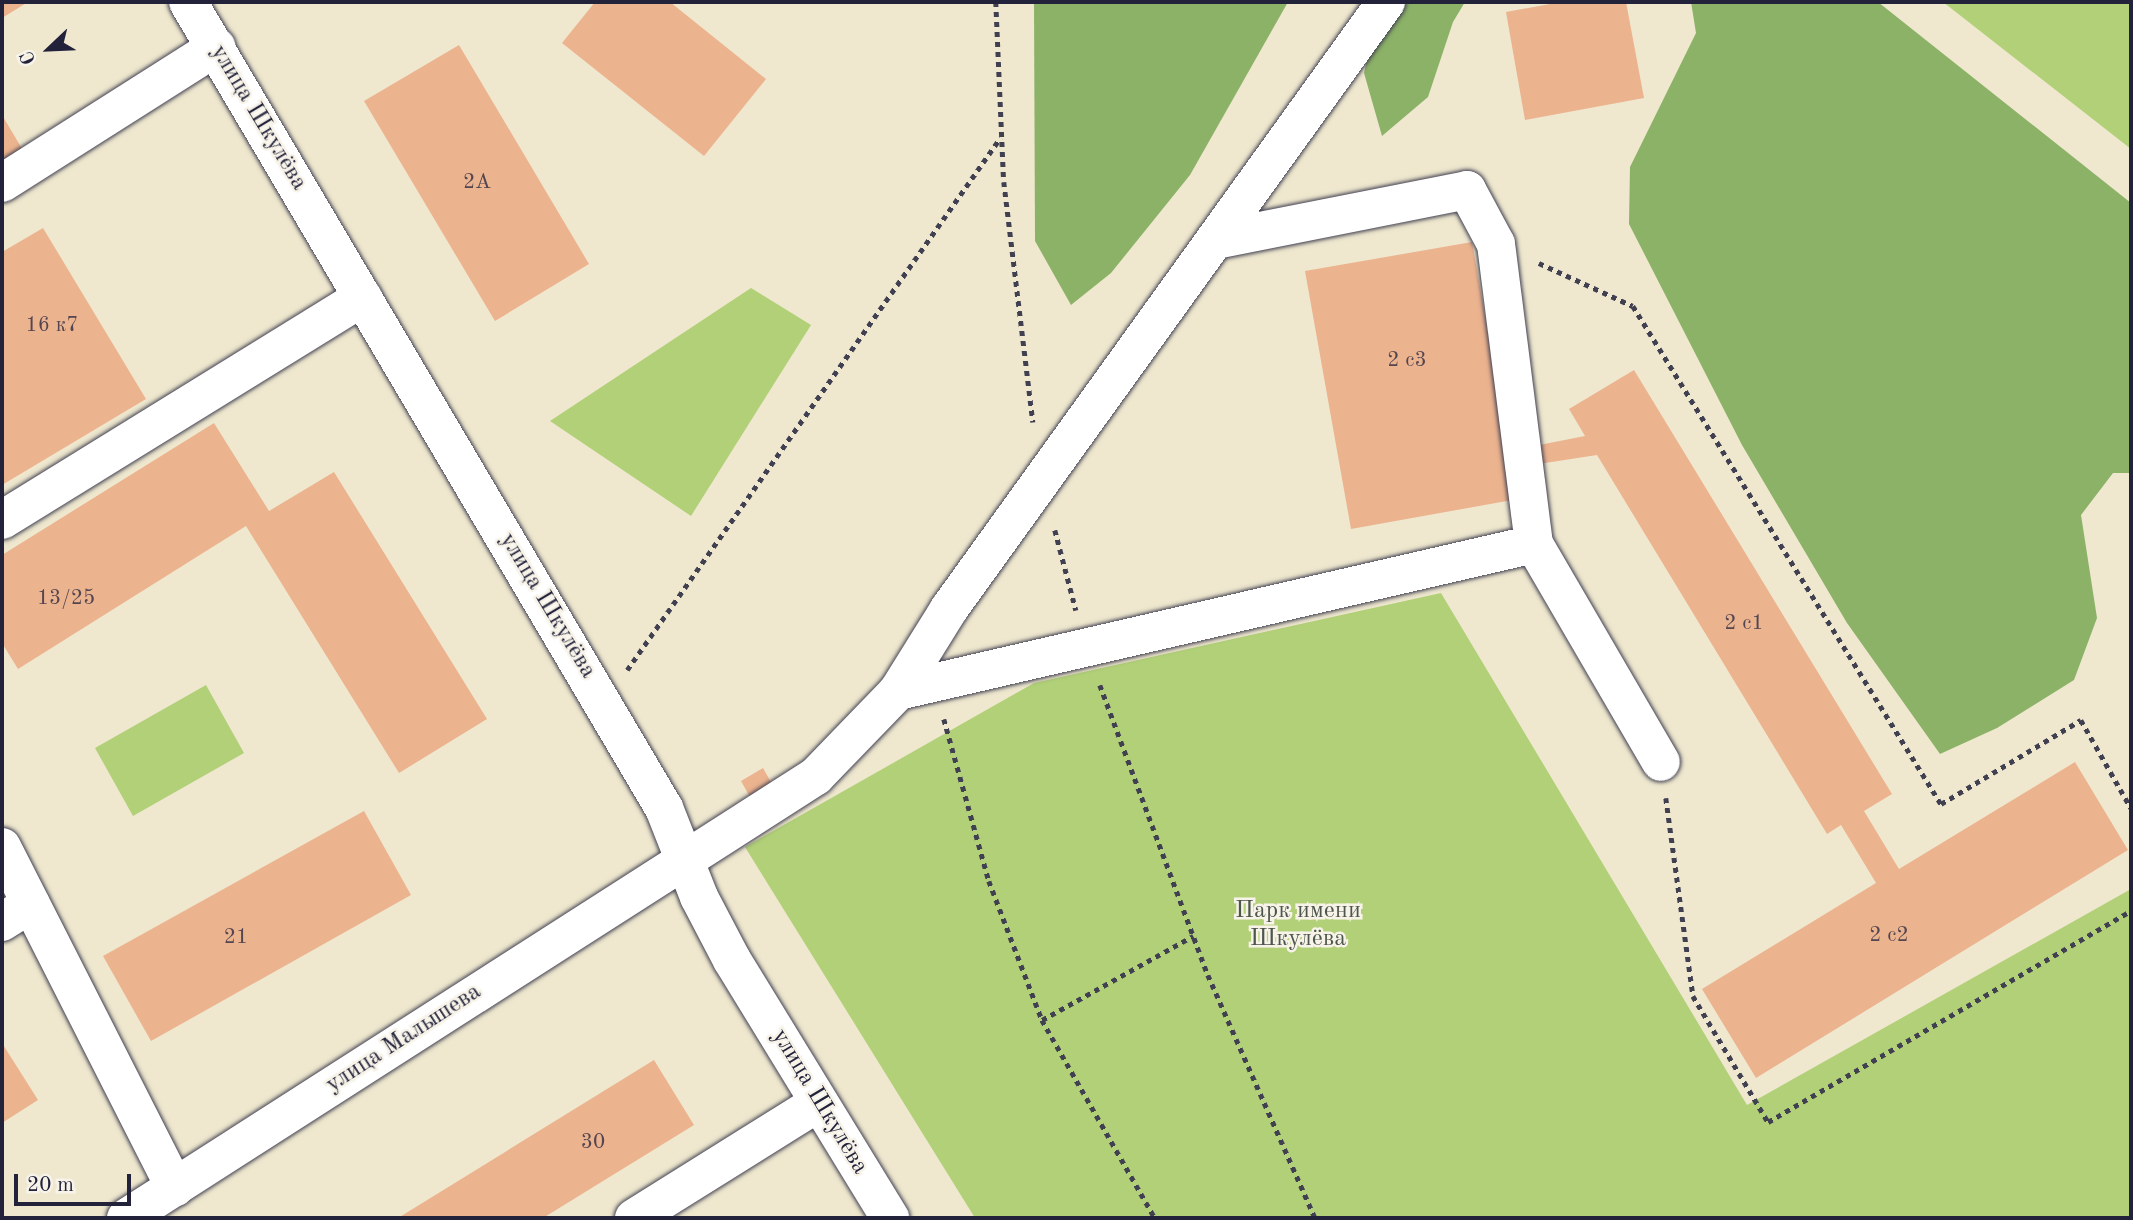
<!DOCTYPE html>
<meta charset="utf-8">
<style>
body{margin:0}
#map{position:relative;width:2133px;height:1220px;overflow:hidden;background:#efe8cf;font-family:"Old Standard TT",serif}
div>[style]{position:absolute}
.green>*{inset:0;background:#b1d078}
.forest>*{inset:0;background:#8cb268}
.building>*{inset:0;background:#ecb38f}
.path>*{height:4.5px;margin-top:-2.25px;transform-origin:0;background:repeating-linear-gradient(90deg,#414051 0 5px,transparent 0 10px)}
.roads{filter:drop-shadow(0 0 2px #414051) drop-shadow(0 0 2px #414051)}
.minor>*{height:38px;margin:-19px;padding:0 19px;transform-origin:19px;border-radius:19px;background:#fff}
span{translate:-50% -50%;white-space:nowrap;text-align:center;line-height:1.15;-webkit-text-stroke:5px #f7f3e8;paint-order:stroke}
.number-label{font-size:21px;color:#544650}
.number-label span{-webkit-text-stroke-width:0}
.street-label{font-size:24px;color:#22223b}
.park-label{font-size:24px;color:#4d564d}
.frame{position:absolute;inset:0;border:4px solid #22223b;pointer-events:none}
.north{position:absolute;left:14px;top:14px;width:70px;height:70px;-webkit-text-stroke:5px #f7f3e8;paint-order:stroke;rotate:247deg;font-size:19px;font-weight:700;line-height:28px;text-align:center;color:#22223b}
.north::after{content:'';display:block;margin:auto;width:24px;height:32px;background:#22223b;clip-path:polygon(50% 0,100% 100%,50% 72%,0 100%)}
.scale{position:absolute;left:14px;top:1174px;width:117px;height:32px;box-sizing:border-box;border:4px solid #22223b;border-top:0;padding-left:9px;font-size:21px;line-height:24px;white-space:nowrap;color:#22223b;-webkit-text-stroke:5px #f7f3e8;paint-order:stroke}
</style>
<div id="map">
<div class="green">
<i style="clip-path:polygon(1943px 2px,2131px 2px,2131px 149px)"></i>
<i style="clip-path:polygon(751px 288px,811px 325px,691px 516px,550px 421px)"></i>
<i style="clip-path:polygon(1441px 593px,1747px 1105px,2131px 889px,2131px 1218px,975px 1218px,745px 847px,1034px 683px)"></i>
<i style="clip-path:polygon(206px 685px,244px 753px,133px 816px,95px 748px)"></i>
</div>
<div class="forest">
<i style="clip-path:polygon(1034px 2px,1288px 2px,1190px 175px,1111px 273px,1071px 305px,1035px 241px)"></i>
<i style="clip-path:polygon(1380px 2px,1465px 2px,1453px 22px,1428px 97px,1382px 136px,1364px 73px)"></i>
<i style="clip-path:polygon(1691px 2px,1878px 2px,2131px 203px,2131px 473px,2113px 473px,2081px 515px,2097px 618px,2074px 680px,1997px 728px,1940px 754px,1847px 623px,1742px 445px,1629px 224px,1630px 167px,1696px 33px)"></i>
</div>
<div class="building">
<i style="clip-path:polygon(2px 2px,28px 2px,2px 18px)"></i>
<i style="clip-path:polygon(595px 2px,670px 2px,766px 79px,704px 156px,562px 43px)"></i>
<i style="clip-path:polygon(1561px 2px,1626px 2px,1644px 98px,1525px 120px,1506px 12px)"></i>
<i style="clip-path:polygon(459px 45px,589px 264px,495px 321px,364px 101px)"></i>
<i style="clip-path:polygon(2px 115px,24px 152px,2px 166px)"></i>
<i style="clip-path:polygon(43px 228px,146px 399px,2px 485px,2px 252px)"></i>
<i style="clip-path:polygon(1472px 242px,1509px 451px,1585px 436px,1569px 409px,1634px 370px,1892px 794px,1864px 811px,1899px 869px,2075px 762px,2128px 850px,1756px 1078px,1702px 989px,1876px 883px,1841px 825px,1827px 834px,1597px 455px,1512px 468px,1518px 499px,1351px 529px,1305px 271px)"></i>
<i style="clip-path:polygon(214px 423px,269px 511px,334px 472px,487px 719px,399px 773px,246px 526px,18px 669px,2px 643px,2px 555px)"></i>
<i style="clip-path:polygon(763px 768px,777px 793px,755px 806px,741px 781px)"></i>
<i style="clip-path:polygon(364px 811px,411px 895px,151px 1041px,103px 956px)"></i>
<i style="clip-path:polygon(2px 1043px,38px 1100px,2px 1123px)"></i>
<i style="clip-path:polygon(654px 1060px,694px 1125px,543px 1218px,398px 1218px)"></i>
</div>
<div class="path">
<i style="left:996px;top:2px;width:180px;rotate:87.5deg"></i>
<i style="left:1004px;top:182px;width:242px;rotate:83.1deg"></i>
<i style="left:1539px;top:263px;width:103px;rotate:24.6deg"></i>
<i style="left:1633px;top:306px;width:586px;rotate:58.26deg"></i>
<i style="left:1941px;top:804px;width:163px;rotate:-31deg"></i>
<i style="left:2081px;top:720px;width:101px;rotate:60.4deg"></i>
<i style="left:1055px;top:530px;width:83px;rotate:75.3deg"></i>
<i style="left:627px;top:670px;width:650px;rotate:-54.96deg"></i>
<i style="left:1100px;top:685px;width:309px;rotate:69.6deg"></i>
<i style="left:1208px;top:975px;width:266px;rotate:66.2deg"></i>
<i style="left:944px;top:719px;width:168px;rotate:74.5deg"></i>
<i style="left:989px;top:881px;width:149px;rotate:69.1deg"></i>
<i style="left:1042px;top:1020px;width:228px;rotate:60.3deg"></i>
<i style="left:1666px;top:798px;width:200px;rotate:82.2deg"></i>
<i style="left:1693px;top:996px;width:147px;rotate:59.2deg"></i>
<i style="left:1768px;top:1122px;width:420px;rotate:-30.2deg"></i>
<i style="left:1042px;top:1020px;width:173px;rotate:-29.1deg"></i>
</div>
<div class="roads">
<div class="minor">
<i style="left:188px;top:2px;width:936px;rotate:59.44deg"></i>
<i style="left:664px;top:808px;width:96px;rotate:68.5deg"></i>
<i style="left:699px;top:897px;width:71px;rotate:62.4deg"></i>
<i style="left:732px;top:960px;width:303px;rotate:58.5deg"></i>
<i style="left:2px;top:183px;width:254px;rotate:-32.4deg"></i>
<i style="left:1215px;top:240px;width:257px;rotate:-11.2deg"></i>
<i style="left:1467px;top:190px;width:61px;rotate:61.8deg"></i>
<i style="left:1496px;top:244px;width:302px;rotate:82.8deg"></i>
<i style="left:2px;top:520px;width:424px;rotate:-31.7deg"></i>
<i style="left:898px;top:691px;width:97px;rotate:-58.1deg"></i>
<i style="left:949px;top:609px;width:748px;rotate:-54.25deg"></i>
<i style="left:2px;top:847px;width:382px;rotate:63.1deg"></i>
<i style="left:2px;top:922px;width:34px;rotate:-32deg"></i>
<i style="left:126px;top:1218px;width:819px;rotate:-32.64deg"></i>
<i style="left:816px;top:776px;width:118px;rotate:-46deg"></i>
<i style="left:898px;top:691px;width:653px;rotate:-13.01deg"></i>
<i style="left:1534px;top:544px;width:252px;rotate:59.8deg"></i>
<i style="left:634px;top:1218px;width:217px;rotate:-32deg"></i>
</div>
</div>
<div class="number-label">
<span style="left:477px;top:183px">2А</span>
<span style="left:52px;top:326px">16 к7</span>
<span style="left:1407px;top:361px">2 с3</span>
<span style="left:66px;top:599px">13/25</span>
<span style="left:1744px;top:624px">2 с1</span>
<span style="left:1889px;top:936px">2 с2</span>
<span style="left:236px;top:938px">21</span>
<span style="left:593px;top:1143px">30</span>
</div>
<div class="street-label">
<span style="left:258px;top:118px;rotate:59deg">улица Шкулёва</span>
<span style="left:547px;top:606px;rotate:59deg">улица Шкулёва</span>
<span style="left:404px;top:1039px;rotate:-33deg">улица Малышева</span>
<span style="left:819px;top:1102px;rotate:59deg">улица Шкулёва</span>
</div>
<div class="park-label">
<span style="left:1298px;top:926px">Парк имени<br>Шкулёва</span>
</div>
<div class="frame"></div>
<div class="north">С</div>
<div class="scale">20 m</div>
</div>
